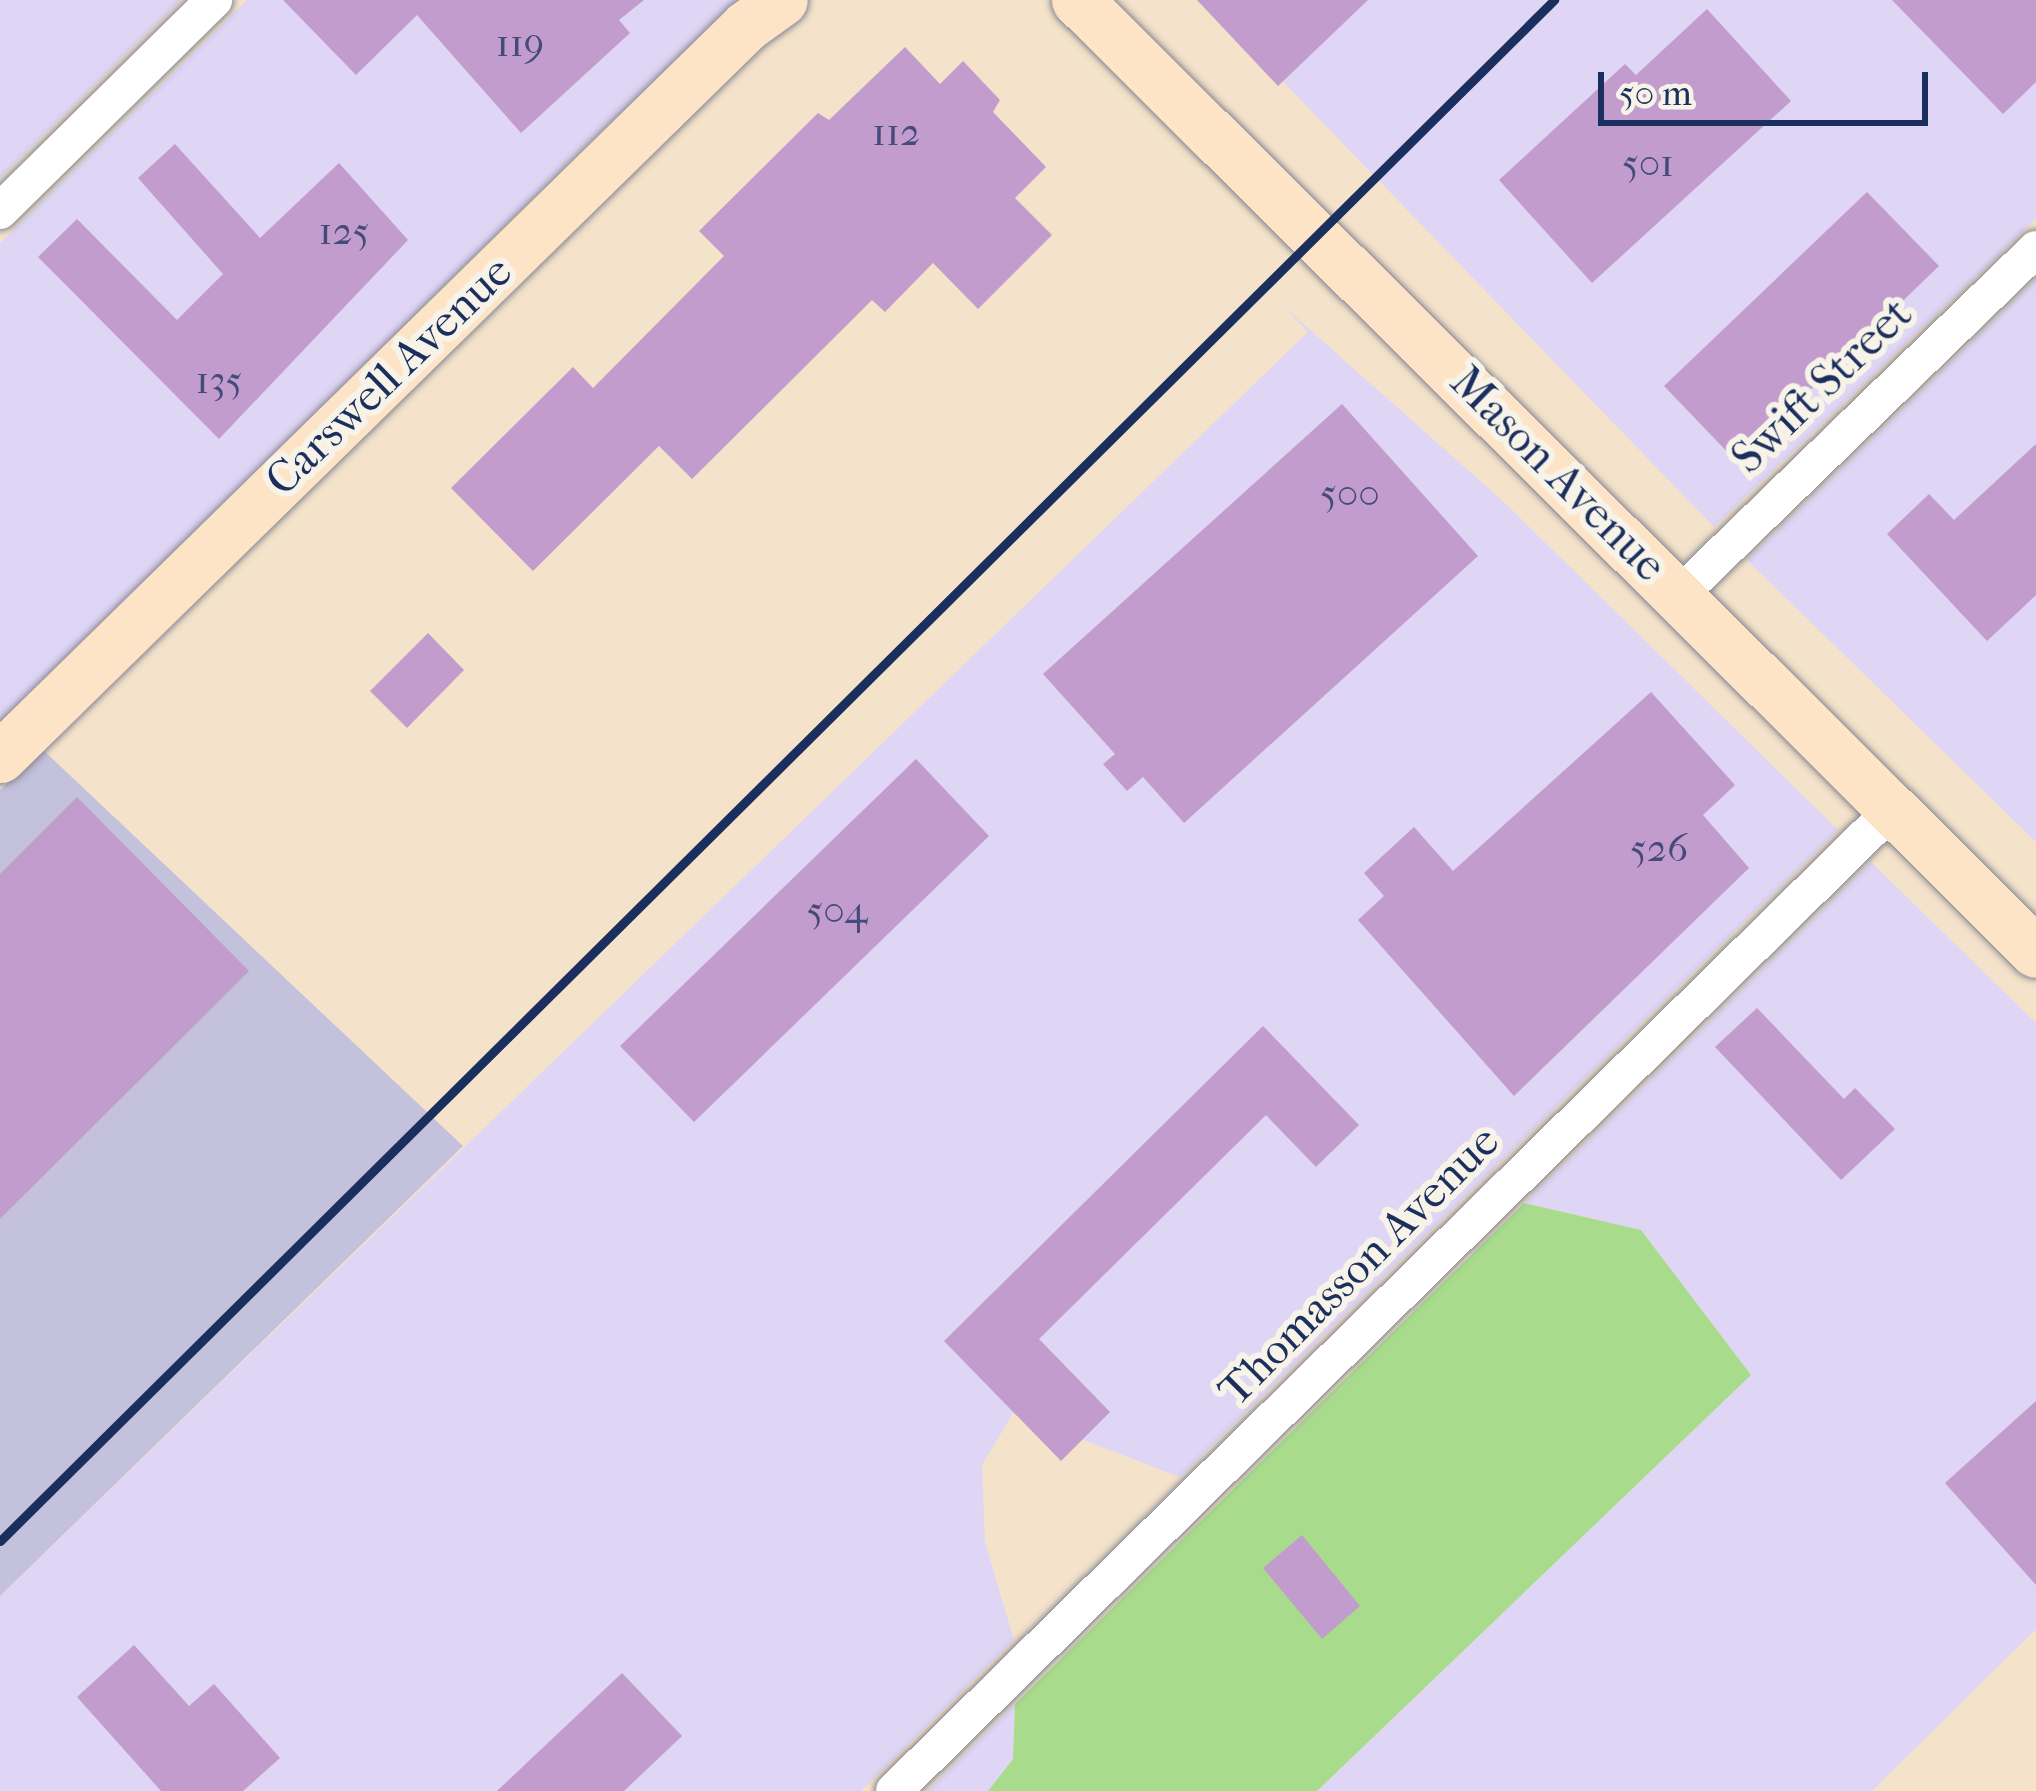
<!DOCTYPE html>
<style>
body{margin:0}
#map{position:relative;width:2036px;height:1791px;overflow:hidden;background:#f4e3ca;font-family:"IM FELL French Canon",serif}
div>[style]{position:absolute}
.built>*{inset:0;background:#dfd5f5}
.industrial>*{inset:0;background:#c3c1db}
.green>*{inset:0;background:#a8dc8c}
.building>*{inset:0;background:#c19ccc}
.roads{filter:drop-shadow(0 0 3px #888994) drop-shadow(0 0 3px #888994)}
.street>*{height:36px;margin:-18px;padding:0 18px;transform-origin:18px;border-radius:18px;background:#fff}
.secondary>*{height:51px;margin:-25.5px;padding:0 25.5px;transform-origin:25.5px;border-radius:25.5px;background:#fee4c6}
.rail>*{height:9px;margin:-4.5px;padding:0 4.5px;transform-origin:4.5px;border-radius:4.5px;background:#1b2f5e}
span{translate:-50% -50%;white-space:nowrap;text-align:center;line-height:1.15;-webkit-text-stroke:12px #f7f3e8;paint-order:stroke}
.number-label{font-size:39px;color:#444a7a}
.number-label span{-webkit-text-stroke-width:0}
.street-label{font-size:45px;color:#1b2f5e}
.scale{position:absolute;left:1598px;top:72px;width:330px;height:54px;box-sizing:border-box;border:6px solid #1b2f5e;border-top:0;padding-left:15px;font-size:36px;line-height:42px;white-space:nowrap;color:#1b2f5e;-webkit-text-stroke:9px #f7f3e8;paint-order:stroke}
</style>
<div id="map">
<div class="built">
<i style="clip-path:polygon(0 0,181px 0,0 178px)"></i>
<i style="clip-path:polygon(247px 0,743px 0,584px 147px,0 727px,0 243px)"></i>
<i style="clip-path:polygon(1204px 0,2036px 0,2036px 219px,1714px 527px)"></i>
<i style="clip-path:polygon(2036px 279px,2036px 842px,1747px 560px)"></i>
<i style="clip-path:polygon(1282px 305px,1505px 503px,1838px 830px,1180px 1477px,1013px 1413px,982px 1465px,985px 1542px,1014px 1640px,861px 1791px,0 1791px,0 1596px,1308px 332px)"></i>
<i style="clip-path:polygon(1871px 862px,2036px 1023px,2036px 1629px,1872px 1791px,1317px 1791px,1751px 1375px,1641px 1230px,1524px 1203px)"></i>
<i style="clip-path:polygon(1015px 1704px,1013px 1759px,988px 1791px,927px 1791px)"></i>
</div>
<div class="industrial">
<i style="clip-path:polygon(42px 749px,463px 1146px,0 1596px,0 790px)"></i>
</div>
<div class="green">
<i style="clip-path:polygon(1524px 1203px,1641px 1230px,1751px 1375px,1317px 1791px,988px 1791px,1013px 1759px,1015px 1704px)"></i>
</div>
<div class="building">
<i style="clip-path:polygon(283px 0,644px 0,619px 20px,630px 33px,521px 133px,417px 15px,356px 75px)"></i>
<i style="clip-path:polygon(1197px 0,1368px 0,1278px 86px)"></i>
<i style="clip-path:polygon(1892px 0,2036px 0,2036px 82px,2003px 114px)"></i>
<i style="clip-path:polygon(1707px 9px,1791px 101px,1592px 283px,1499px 180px,1625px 64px,1636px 75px)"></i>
<i style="clip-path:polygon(905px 47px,940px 84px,963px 61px,1000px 100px,993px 112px,1046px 167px,1015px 198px,1052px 235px,978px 309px,933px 263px,885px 312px,872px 300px,692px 479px,659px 446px,533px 571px,451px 488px,573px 367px,593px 388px,724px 256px,699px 231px,818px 113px,829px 120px)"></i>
<i style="clip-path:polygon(175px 144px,260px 238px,339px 163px,408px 240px,219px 439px,38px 257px,77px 219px,177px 320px,223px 274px,138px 178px)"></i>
<i style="clip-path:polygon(1867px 192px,1939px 266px,1736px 461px,1664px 386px)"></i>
<i style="clip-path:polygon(1342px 404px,1478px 556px,1184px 823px,1143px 777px,1127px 791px,1103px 764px,1115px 754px,1043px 674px)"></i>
<i style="clip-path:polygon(2036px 444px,2036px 595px,1987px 641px,1887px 534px,1929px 494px,1954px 520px)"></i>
<i style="clip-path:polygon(428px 633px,464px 670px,407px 728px,370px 691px)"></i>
<i style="clip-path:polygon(1651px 692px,1735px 785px,1703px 815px,1749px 868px,1514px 1096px,1358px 920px,1384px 896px,1364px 873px,1414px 827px,1453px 871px)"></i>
<i style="clip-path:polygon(916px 759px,989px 836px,694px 1122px,620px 1046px)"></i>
<i style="clip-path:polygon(77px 797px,249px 971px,0 1219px,0 874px)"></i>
<i style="clip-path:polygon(1757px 1008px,1844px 1099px,1855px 1088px,1895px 1129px,1841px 1180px,1715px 1047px)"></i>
<i style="clip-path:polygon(1263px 1026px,1359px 1125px,1316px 1167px,1266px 1115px,1039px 1339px,1110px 1412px,1061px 1461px,944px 1341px)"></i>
<i style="clip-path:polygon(2036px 1401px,2036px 1585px,1945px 1483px)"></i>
<i style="clip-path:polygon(1302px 1535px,1360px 1606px,1322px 1639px,1263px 1568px)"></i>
<i style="clip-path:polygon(134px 1645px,189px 1706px,214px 1684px,280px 1758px,243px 1791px,161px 1791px,77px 1697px)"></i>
<i style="clip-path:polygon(622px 1673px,682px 1736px,624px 1791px,497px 1791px)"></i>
</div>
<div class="roads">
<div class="street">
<i style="left:0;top:211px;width:301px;rotate:-44.6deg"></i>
<i style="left:1679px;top:595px;width:497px;rotate:-44.1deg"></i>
<i style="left:894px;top:1791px;width:1401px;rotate:-44.51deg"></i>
</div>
<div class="secondary">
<i style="left:1077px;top:0;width:1351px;rotate:44.79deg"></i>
<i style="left:0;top:757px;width:1044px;rotate:-44.42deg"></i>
<i style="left:746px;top:26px;width:44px;rotate:-35.8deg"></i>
</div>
</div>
<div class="rail">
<i style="left:0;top:1541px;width:2189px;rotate:-44.76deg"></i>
</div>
<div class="number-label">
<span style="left:520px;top:43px">119</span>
<span style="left:896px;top:132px">112</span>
<span style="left:1648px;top:163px">501</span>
<span style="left:344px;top:231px">125</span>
<span style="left:219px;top:380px">135</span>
<span style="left:1350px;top:493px">500</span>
<span style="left:1659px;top:848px">526</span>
<span style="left:837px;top:910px">504</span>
</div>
<div class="street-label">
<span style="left:389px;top:376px;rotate:-44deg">Carswell Avenue</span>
<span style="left:1822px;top:386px;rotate:-44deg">Swift Street</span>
<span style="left:1558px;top:474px;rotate:45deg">Mason Avenue</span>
<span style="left:1359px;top:1266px;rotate:-45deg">Thomasson Avenue</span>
</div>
<div class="scale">50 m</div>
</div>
